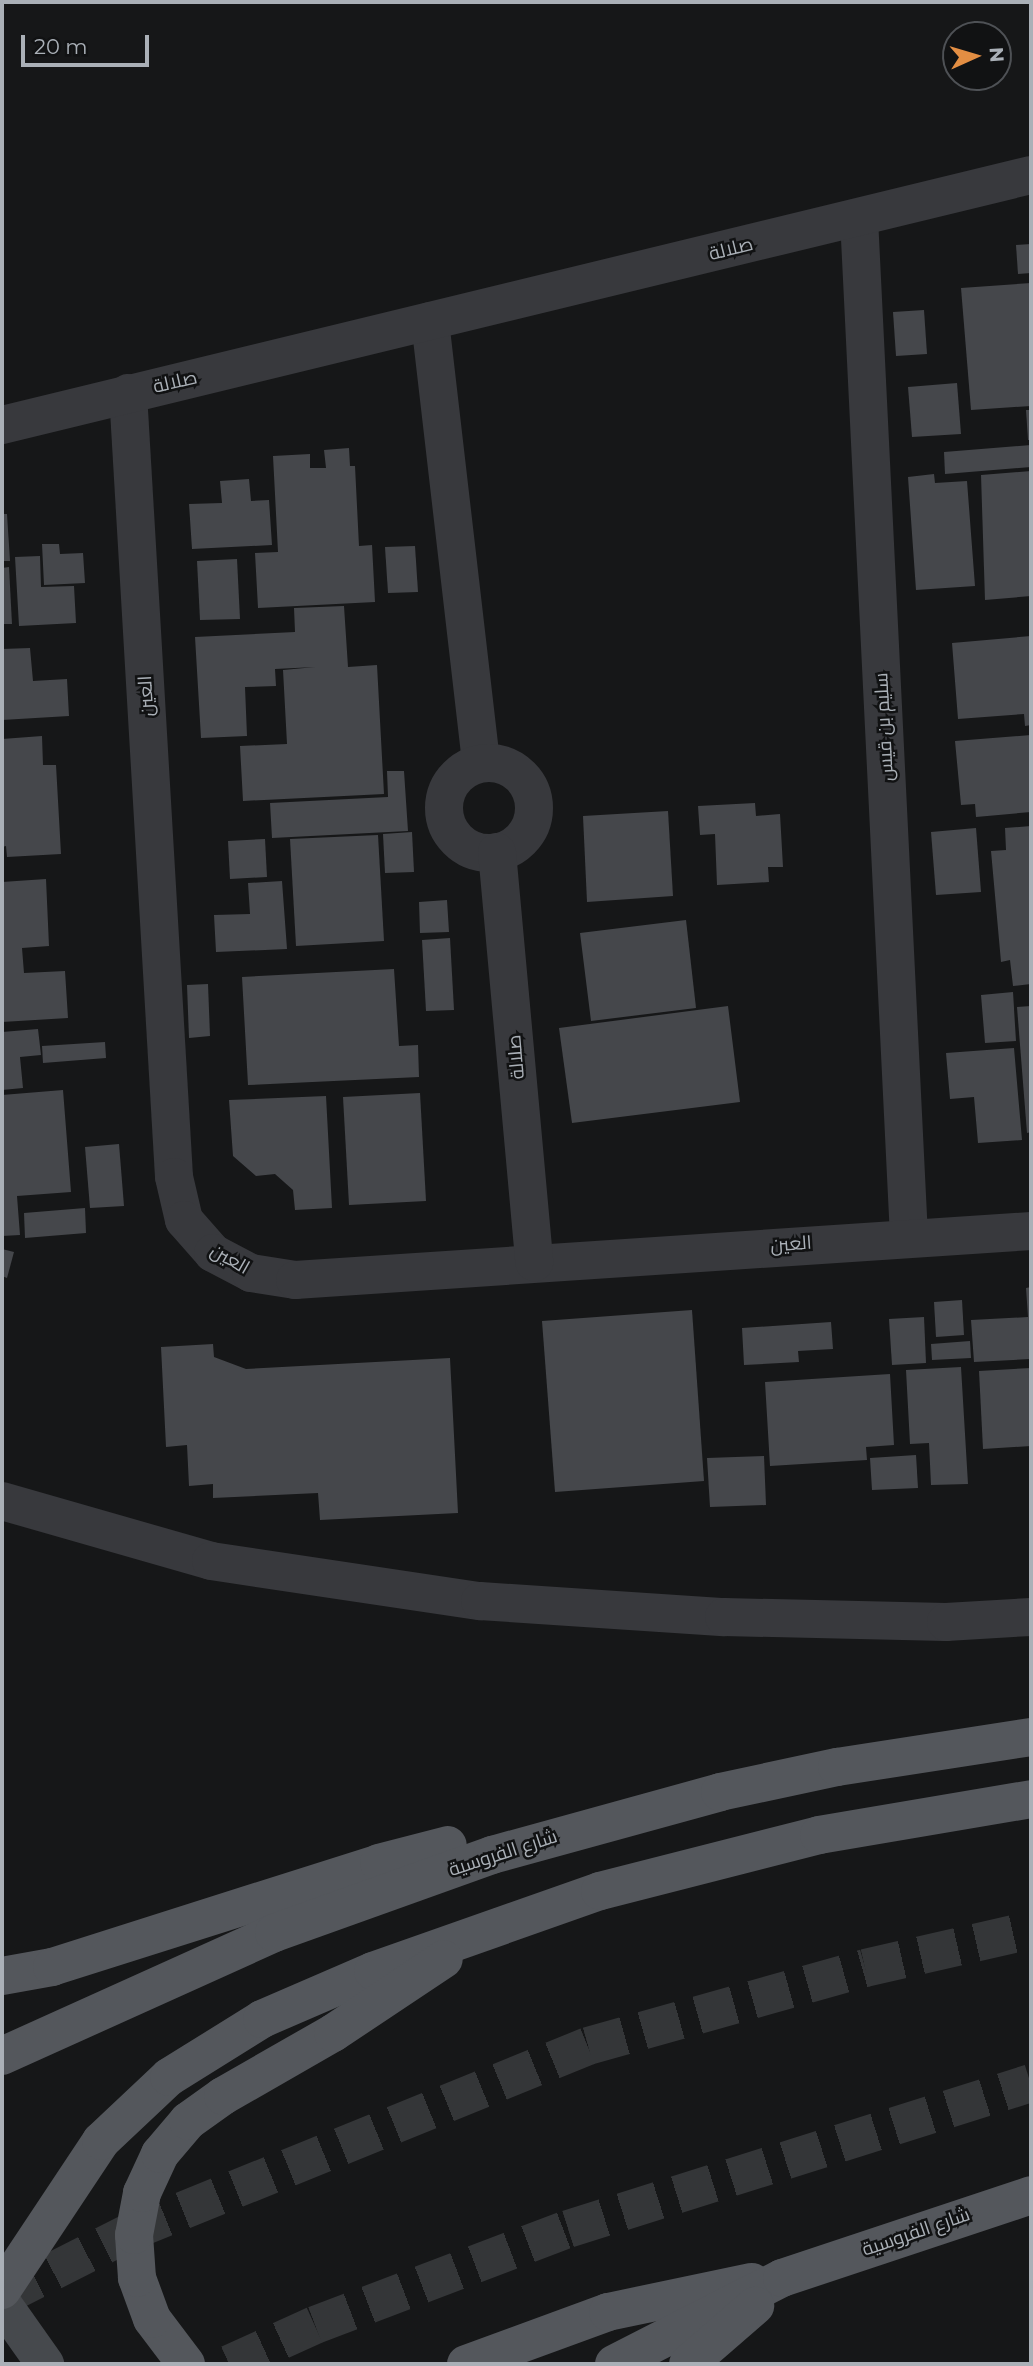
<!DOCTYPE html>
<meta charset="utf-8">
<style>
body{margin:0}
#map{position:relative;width:1033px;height:2366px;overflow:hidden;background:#161718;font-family:Montserrat,Cairo,sans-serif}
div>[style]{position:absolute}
.building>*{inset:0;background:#45474b}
.trunk-tunnel>*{height:38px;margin-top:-19px;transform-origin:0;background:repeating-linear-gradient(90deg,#343638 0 38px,transparent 0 57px)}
.minor>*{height:38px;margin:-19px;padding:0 19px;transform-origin:19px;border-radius:19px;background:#38393d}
.minor>.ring{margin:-19px;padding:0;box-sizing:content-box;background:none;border:38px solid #38393d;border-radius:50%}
.secondary>*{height:38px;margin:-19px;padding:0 19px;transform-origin:19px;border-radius:19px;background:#46494d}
.primary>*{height:38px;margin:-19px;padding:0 19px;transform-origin:19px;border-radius:19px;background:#54575c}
span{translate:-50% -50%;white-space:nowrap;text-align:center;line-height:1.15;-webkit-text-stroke:5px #111213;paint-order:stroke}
.street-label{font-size:19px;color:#aab0b7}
.frame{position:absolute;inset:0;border:4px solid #aab0b7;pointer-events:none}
.north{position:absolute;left:942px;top:21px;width:70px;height:70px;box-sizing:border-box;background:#111213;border:2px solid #4e5155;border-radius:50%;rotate:86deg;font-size:19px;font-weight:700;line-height:28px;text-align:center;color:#aab0b7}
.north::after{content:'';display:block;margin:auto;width:24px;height:32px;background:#e38e43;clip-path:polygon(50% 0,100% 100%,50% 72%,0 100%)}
.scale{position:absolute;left:21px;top:35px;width:128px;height:32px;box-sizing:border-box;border:4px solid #aab0b7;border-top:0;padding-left:9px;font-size:21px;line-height:24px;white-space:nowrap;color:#aab0b7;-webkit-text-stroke:5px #111213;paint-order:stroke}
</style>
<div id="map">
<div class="building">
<i style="clip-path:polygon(1031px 244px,1031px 273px,1018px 274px,1016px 245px)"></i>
<i style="clip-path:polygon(1031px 283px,1031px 406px,971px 410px,961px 288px)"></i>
<i style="clip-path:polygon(924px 310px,927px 354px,896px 356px,893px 312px)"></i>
<i style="clip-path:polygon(957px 383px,961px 434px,912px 437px,908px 387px)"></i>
<i style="clip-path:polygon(1026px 410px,1031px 410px,1031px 440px,1028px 440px)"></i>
<i style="clip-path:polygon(1031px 445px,1031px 467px,945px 474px,944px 452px)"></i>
<i style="clip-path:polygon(349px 448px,350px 466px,355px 466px,359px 546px,372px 545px,375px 602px,258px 608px,255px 553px,278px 552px,273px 456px,310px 454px,310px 468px,326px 468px,324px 450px)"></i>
<i style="clip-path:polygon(1031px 471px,1031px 596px,985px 600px,981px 475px)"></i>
<i style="clip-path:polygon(934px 474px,935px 483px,967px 481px,975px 586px,916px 590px,908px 477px)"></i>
<i style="clip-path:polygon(249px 479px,251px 501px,269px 500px,272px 545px,192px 549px,189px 504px,222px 503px,220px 481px)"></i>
<i style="clip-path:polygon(2px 514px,7px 514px,10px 561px,2px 561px)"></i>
<i style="clip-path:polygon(42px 544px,59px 544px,60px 554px,83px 553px,85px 583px,44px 585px)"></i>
<i style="clip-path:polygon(415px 546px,418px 592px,388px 593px,385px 547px)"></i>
<i style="clip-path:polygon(40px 556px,41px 587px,74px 586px,76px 623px,19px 626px,15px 557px)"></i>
<i style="clip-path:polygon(237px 559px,240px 619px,200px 620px,197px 561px)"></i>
<i style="clip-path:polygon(9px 567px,12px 624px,2px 624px,2px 568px)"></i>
<i style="clip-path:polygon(344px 606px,348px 667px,377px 665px,384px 794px,243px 801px,240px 746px,287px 744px,283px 670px,315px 667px,275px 669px,276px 686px,245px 687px,247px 736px,201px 738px,195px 637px,295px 632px,294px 608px)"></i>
<i style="clip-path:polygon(1031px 636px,1031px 725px,1025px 726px,1024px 714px,958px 719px,952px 643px)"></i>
<i style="clip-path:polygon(30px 648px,33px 681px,67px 679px,69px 716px,2px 720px,2px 649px)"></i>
<i style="clip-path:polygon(1031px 735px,1031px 812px,976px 817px,975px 804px,961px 805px,955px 741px)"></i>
<i style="clip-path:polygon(42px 736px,43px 765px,56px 765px,61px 854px,7px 857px,6px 846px,2px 847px,2px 739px)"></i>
<i style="clip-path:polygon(387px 771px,404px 771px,408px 831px,272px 838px,270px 803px,388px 797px)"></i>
<i style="clip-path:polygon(755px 803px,756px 816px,780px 814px,783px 867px,768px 867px,769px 882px,717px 885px,715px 834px,700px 835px,698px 806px)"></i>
<i style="clip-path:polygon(668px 811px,673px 896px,587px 902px,583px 816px)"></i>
<i style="clip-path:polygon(1031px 826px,1031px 984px,1013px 986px,1010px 960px,1001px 962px,991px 851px,1006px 850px,1005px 828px)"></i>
<i style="clip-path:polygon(976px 828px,981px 892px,936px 895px,931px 832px)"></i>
<i style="clip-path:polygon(412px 832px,414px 872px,385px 873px,383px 834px)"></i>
<i style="clip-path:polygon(378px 835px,384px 941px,296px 946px,290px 839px)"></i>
<i style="clip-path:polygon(265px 839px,267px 877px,230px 879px,228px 841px)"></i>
<i style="clip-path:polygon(46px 879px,49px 946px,22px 948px,24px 973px,65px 971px,68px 1018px,2px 1022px,2px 882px)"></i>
<i style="clip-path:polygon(282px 881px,287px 949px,216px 952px,214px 915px,250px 914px,248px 883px)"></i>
<i style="clip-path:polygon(447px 900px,449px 932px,420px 933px,419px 902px)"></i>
<i style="clip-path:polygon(686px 920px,696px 1008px,591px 1021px,580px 933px)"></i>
<i style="clip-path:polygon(450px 938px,454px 1010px,426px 1011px,422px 940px)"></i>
<i style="clip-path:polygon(394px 969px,399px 1046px,418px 1045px,419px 1077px,248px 1085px,242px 977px)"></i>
<i style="clip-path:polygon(208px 984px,210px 1036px,189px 1038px,187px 985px)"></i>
<i style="clip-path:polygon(1013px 992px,1016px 1041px,985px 1043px,981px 995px)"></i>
<i style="clip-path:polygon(728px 1006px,740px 1102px,572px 1123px,559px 1028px)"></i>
<i style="clip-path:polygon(1031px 1006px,1031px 1132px,1027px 1133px,1017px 1007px)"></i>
<i style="clip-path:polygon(38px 1029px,41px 1055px,20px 1057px,23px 1088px,2px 1090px,2px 1032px)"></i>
<i style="clip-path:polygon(105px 1042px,106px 1058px,43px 1063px,42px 1046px)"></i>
<i style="clip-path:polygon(1014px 1048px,1022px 1140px,978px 1143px,974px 1097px,950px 1099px,946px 1053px)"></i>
<i style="clip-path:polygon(63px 1090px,71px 1192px,17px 1196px,20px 1235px,2px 1236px,2px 1095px)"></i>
<i style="clip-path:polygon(420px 1093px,426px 1201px,349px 1205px,343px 1097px)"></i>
<i style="clip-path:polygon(326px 1096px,332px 1208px,295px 1210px,293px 1190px,275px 1174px,256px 1176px,233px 1156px,229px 1100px)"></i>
<i style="clip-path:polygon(119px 1144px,124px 1206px,90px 1208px,85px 1147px)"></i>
<i style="clip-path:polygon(85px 1208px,86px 1233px,25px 1238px,24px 1213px)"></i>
<i style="clip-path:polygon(2px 1249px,14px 1252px,7px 1278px,2px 1276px)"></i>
<i style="clip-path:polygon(1031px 1287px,1030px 1359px,974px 1362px,971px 1320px,1028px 1317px,1026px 1288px)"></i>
<i style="clip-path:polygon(962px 1300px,964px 1335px,936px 1337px,934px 1302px)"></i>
<i style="clip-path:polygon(692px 1310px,704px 1481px,555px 1492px,542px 1321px)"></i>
<i style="clip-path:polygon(924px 1317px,926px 1363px,892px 1365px,889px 1319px)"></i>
<i style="clip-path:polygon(831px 1322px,833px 1349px,798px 1351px,799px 1362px,744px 1365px,742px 1328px)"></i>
<i style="clip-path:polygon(970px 1341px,971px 1358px,932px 1360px,931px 1344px)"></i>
<i style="clip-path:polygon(213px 1344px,214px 1357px,246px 1369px,450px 1358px,458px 1513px,320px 1520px,318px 1493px,213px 1498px,213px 1484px,189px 1486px,187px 1445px,166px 1447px,161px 1347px)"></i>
<i style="clip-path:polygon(961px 1367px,968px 1484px,931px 1485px,929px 1443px,910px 1444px,906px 1370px)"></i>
<i style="clip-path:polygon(1031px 1368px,1031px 1446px,983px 1449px,979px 1371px)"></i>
<i style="clip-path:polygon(890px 1374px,894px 1445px,866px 1447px,867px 1460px,770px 1466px,765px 1382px)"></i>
<i style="clip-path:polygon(916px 1455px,918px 1488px,872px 1490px,870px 1458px)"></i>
<i style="clip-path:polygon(764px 1456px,766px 1505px,710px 1507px,707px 1458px)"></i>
</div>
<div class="trunk-tunnel">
<i style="left:2px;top:2297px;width:144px;rotate:-26.9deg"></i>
<i style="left:130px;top:2232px;width:494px;rotate:-22.1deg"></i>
<i style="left:588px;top:2046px;width:288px;rotate:-15.7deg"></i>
<i style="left:865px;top:1968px;width:170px;rotate:-12.9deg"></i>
<i style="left:229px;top:2364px;width:94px;rotate:-24.4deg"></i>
<i style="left:315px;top:2325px;width:271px;rotate:-20.8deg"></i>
<i style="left:568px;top:2229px;width:485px;rotate:-17.5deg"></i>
</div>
<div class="minor">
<i style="left:859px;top:218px;width:1019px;rotate:87.19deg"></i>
<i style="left:430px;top:321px;width:445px;rotate:83.4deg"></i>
<i style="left:128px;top:393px;width:785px;rotate:86.64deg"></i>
<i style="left:174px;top:1177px;width:44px;rotate:76.9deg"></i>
<i style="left:184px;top:1220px;width:44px;rotate:48.7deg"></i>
<i style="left:213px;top:1253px;width:43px;rotate:27.8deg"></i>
<i style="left:251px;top:1273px;width:45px;rotate:9deg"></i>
<i style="left:295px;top:1280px;width:738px;rotate:-3.81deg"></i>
<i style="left:2px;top:425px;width:1059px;rotate:-13.66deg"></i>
<i class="ring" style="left:444px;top:763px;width:52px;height:52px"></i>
<i style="left:497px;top:852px;width:412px;rotate:84.8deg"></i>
<i style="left:2px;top:1501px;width:217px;rotate:16deg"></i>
<i style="left:211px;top:1561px;width:272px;rotate:8.5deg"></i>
<i style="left:480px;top:1601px;width:245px;rotate:3.8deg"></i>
<i style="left:724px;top:1617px;width:222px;rotate:1.3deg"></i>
<i style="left:946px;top:1622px;width:85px;rotate:-3.4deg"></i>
</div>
<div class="secondary">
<i style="left:2px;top:2303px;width:75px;rotate:54.8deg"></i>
</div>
<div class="primary">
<i style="left:2px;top:1976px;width:51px;rotate:-10.2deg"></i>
<i style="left:52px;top:1967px;width:343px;rotate:-17.6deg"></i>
<i style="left:379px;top:1863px;width:71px;rotate:-14.6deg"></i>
<i style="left:2px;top:2056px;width:299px;rotate:-24.3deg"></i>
<i style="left:274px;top:1933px;width:232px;rotate:-19.7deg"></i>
<i style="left:492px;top:1855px;width:237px;rotate:-15.4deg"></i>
<i style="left:720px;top:1792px;width:120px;rotate:-12.1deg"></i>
<i style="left:837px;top:1767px;width:196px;rotate:-8.8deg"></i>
<i style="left:2px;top:2290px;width:179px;rotate:-56.4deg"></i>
<i style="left:101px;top:2141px;width:93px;rotate:-43.3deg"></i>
<i style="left:169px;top:2077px;width:110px;rotate:-31.9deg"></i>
<i style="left:262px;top:2019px;width:121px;rotate:-23.4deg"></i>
<i style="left:373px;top:1971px;width:241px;rotate:-19.4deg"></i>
<i style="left:600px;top:1891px;width:226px;rotate:-14.3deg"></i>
<i style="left:819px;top:1835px;width:215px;rotate:-9.6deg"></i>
<i style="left:186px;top:2364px;width:56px;rotate:-127.1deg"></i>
<i style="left:152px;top:2319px;width:44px;rotate:-110.1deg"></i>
<i style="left:137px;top:2278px;width:43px;rotate:-94deg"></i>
<i style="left:134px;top:2235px;width:43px;rotate:-79.2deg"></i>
<i style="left:142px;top:2193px;width:43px;rotate:-65.2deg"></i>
<i style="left:160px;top:2154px;width:43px;rotate:-49.7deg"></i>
<i style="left:188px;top:2121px;width:43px;rotate:-35.5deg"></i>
<i style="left:223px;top:2096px;width:127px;rotate:-29.8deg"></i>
<i style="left:333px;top:2033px;width:133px;rotate:-33.7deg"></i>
<i style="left:466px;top:2364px;width:151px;rotate:-20.1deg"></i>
<i style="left:608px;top:2312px;width:147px;rotate:-11.8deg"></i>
<i style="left:614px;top:2364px;width:189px;rotate:-27.1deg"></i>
<i style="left:782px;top:2278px;width:262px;rotate:-18.4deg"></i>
<i style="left:688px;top:2364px;width:89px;rotate:-40.9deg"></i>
</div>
<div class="street-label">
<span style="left:731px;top:249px;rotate:-14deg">صلالة</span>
<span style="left:175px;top:382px;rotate:-13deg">صلالة</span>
<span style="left:146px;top:696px;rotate:-93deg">العين</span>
<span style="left:884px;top:727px;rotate:-93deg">سليم بن قيس</span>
<span style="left:516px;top:1057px;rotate:-95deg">صلالة</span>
<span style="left:791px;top:1244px;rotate:-4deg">العين</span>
<span style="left:230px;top:1259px;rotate:30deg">العين</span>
<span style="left:503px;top:1853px;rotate:-18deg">شارع الفروسية</span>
<span style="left:916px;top:2232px;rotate:-19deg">شارع الفروسية</span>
</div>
<div class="frame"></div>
<div class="north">N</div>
<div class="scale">20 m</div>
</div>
